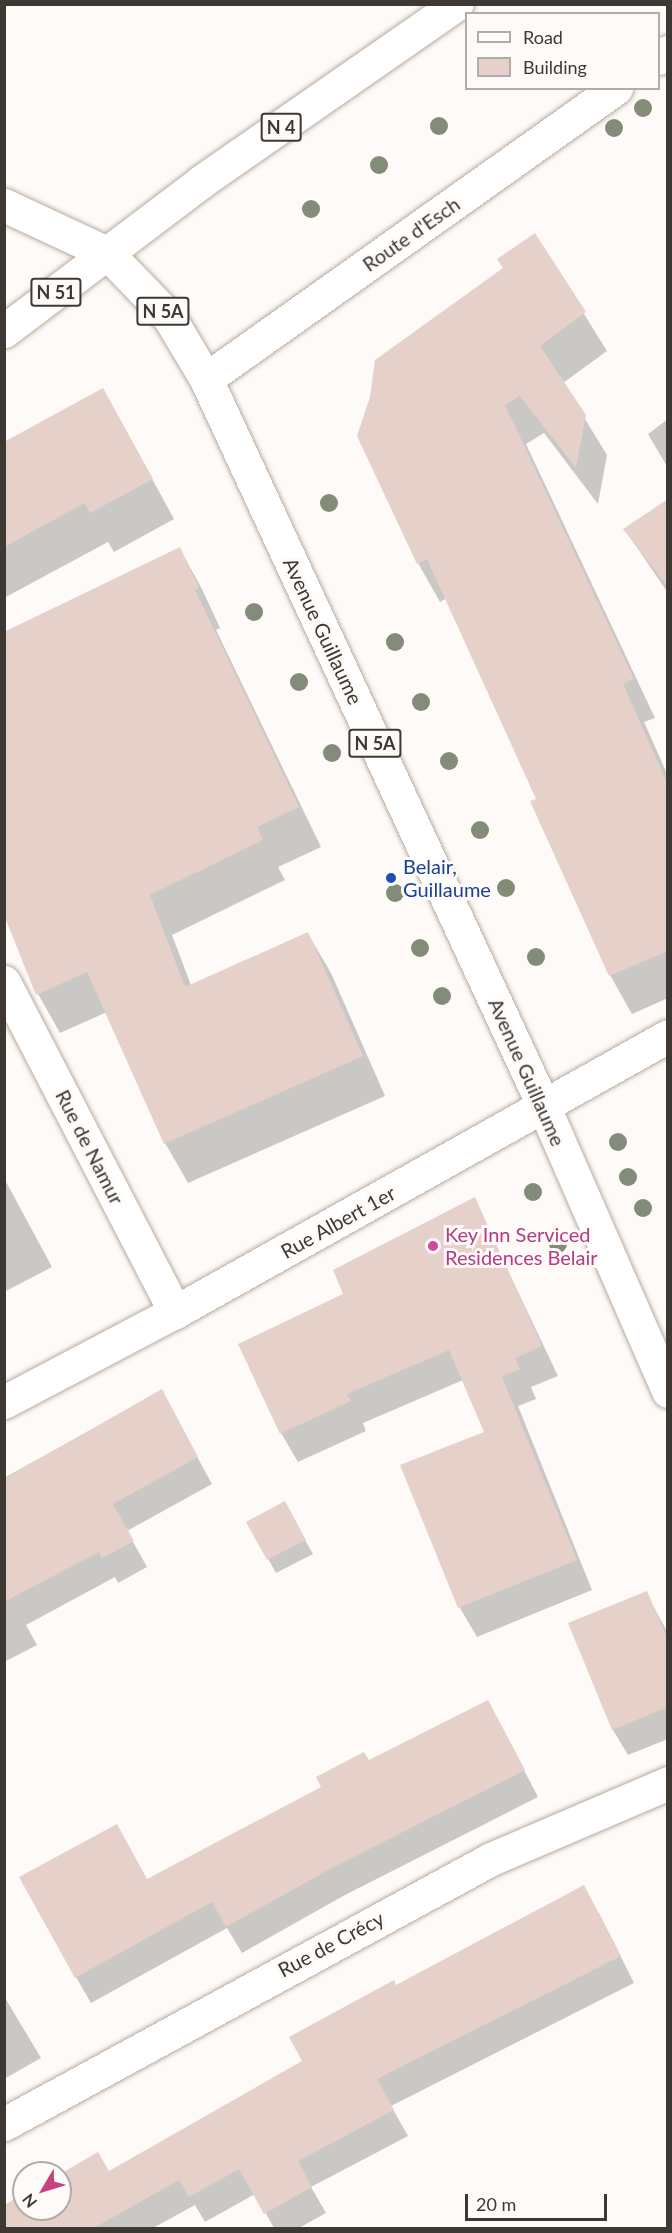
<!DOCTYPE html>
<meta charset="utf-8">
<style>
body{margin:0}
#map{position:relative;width:672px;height:2233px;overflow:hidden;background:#fdfaf7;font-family:Lato,sans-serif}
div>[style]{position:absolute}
.shadow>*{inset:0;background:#0003}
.building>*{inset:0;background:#e5d0ca}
.roads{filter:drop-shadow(0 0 2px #b9ab9d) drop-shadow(0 0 2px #b9ab9d)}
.minor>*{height:33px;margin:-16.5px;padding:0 16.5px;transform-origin:16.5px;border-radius:16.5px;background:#fff}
.primary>*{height:33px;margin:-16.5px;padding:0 16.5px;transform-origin:16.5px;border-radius:16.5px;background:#fff}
.trees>*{width:18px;height:18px;margin:-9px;border-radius:50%;background:#828c78}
.dots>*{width:16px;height:16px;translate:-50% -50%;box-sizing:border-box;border:3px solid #fdfaf7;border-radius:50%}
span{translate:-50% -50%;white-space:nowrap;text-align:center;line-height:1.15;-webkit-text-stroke:6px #fdfaf7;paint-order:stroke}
.shield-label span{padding:2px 4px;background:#fdfaf7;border:2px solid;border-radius:4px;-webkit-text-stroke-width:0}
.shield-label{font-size:18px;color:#3e3833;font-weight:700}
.street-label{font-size:20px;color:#3e3833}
.transit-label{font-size:20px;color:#164399}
.left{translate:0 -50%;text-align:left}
.hotel-label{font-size:20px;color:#b23c85}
.frame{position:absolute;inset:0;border:6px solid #3e3833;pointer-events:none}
.legend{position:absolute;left:465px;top:12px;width:195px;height:78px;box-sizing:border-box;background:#fdfaf7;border:2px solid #b1aca9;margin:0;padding:8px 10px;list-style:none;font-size:18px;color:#3e3833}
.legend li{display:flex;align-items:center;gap:12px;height:30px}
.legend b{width:30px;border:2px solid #b1aca9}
.north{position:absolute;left:12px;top:2161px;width:60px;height:60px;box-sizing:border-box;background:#fdfaf7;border:2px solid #b1aca9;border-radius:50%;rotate:232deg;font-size:16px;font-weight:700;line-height:24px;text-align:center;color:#3e3833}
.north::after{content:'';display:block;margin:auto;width:21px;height:27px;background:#c84180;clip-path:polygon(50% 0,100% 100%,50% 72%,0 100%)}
.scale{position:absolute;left:465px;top:2194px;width:142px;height:27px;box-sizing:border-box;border:3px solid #3e3833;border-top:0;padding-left:8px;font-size:18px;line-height:21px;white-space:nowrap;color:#3e3833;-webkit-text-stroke:4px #fdfaf7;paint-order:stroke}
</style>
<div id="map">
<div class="shadow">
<i style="clip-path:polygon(535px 235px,607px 351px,563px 383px,607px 455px,598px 504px,544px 433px,526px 444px,655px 718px,644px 722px,668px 776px,668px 998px,632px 1014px,610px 975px,538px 799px,447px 598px,440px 602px,418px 563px,505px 269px)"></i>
<i style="clip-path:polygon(668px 419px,668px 468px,648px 434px)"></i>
<i style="clip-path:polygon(125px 429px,174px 519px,114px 552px,108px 542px,4px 598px,4px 444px)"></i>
<i style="clip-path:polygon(668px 501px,668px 593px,625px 530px)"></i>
<i style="clip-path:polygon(180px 549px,202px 589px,220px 628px,216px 630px,321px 847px,278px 867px,285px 880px,172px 935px,191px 985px,308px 934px,331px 973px,385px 1096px,188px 1183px,165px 1143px,107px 1012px,60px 1033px,38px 994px)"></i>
<i style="clip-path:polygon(4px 1178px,52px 1267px,4px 1292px)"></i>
<i style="clip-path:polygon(474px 1199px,558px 1376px,531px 1387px,536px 1399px,518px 1406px,592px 1590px,477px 1637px,460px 1608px,402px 1466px,486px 1433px,463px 1380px,363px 1423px,366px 1431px,298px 1462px,281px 1433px,345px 1295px)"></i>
<i style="clip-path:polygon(161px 1391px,212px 1484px,127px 1531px,147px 1567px,118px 1583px,115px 1577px,26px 1625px,37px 1645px,4px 1662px,4px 1478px)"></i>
<i style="clip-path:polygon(284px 1503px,313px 1554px,276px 1573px,248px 1522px)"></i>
<i style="clip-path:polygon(646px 1593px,668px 1633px,668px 1739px,628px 1755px,613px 1730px,570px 1624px)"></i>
<i style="clip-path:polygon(502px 1728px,538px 1797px,345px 1895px,242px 1953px,227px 1928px,91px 2003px,76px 1977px,147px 1881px)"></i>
<i style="clip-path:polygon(599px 1913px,634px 1983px,391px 2106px,408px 2136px,311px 2187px,326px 2213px,299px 2228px,274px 2228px,255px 2194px,205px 2222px,195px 2205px,153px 2228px,4px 2228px,24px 2196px,24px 2209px,60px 2209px,60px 2175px,108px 2173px,304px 2062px,396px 1987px)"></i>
<i style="clip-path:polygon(4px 1996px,41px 2058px,4px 2079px)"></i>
</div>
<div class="building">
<i style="clip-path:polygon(535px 233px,586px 312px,540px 346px,586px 415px,576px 468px,520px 396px,505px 405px,634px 679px,623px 684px,668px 785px,668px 951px,609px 976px,530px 801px,536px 799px,427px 559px,417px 564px,357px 436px,370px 397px,375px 360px,503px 268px,497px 259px)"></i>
<i style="clip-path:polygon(103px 388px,153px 479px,90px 513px,85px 503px,4px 547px,4px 442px)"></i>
<i style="clip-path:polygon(668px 499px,668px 587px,623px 529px)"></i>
<i style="clip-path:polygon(180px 547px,199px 588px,195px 590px,299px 807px,257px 827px,263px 840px,150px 895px,185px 987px,308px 932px,363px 1056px,164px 1144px,87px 972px,36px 995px,4px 915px,4px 632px)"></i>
<i style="clip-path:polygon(475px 1197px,542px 1346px,515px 1358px,520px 1369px,502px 1377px,577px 1560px,458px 1608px,400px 1465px,484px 1432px,449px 1350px,347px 1394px,351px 1401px,280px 1434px,238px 1344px,343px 1294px,333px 1270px)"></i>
<i style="clip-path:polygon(162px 1389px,198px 1457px,113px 1504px,134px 1541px,102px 1558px,99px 1552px,4px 1602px,4px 1479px)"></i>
<i style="clip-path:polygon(285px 1501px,306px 1540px,267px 1560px,246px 1522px)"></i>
<i style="clip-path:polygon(647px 1591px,668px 1640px,668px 1707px,612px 1730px,568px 1623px)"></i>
<i style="clip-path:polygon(488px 1700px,525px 1770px,330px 1869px,226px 1927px,212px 1902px,75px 1978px,19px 1877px,117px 1824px,147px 1879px,321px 1787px,316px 1777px,364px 1752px,369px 1760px)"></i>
<i style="clip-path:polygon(584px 1885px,621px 1956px,377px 2079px,394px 2110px,298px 2161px,312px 2187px,264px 2214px,239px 2169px,189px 2197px,179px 2180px,92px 2229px,4px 2229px,4px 2205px,24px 2194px,24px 2209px,60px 2209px,60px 2174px,98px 2152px,109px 2171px,302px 2061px,289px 2037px,394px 1980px,396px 1985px)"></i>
</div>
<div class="roads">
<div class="minor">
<i style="left:658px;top:58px;width:12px;rotate:-31deg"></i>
<i style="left:206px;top:379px;width:503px;rotate:-35.37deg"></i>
<i style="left:4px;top:982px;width:372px;rotate:62.6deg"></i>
<i style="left:4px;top:1402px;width:193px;rotate:-27.8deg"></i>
<i style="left:175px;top:1312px;width:565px;rotate:-29.24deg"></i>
<i style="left:4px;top:2124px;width:554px;rotate:-28.55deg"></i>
<i style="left:491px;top:1859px;width:193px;rotate:-23.2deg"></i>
</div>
<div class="primary">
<i style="left:4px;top:205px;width:114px;rotate:25deg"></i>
<i style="left:107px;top:253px;width:89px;rotate:45.9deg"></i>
<i style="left:169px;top:317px;width:72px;rotate:59.2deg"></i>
<i style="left:206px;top:379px;width:803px;rotate:65.1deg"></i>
<i style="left:544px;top:1107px;width:310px;rotate:66.4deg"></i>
<i style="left:4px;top:331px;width:248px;rotate:-37.1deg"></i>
<i style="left:202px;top:181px;width:310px;rotate:-34.8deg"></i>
</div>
</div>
<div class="trees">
<i style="left:643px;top:108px"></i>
<i style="left:439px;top:126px"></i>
<i style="left:614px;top:128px"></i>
<i style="left:379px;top:165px"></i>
<i style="left:311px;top:209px"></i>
<i style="left:329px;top:503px"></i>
<i style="left:254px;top:612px"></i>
<i style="left:395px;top:642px"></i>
<i style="left:299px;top:682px"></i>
<i style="left:421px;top:702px"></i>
<i style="left:332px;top:753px"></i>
<i style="left:449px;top:761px"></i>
<i style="left:480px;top:830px"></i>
<i style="left:506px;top:888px"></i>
<i style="left:395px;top:893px"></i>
<i style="left:420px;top:948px"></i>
<i style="left:536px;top:957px"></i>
<i style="left:442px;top:996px"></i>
<i style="left:618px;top:1142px"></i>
<i style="left:628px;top:1177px"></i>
<i style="left:533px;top:1192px"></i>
<i style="left:643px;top:1208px"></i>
<i style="left:558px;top:1244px"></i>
</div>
<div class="dots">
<i style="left:391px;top:878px;background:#1a4fb4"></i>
<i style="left:433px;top:1246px;background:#d1479c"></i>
</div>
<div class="shield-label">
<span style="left:281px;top:127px">N 4</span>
<span style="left:56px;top:292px">N 51</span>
<span style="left:163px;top:311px">N 5A</span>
<span style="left:375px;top:743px">N 5A</span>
</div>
<div class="street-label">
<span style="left:411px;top:234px;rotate:-35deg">Route d'Esch</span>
<span style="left:323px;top:631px;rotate:65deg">Avenue Guillaume</span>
<span style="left:527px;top:1072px;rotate:66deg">Avenue Guillaume</span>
<span style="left:90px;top:1147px;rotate:63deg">Rue de Namur</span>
<span style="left:338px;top:1222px;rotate:-29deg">Rue Albert 1er</span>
<span style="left:331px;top:1944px;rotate:-28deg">Rue de Crécy</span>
</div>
<div class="transit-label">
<span class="left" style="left:403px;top:878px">Belair,<br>Guillaume</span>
</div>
<div class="hotel-label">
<span class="left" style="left:445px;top:1246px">Key Inn Serviced<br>Residences Belair</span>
</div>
<div class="frame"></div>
<ul class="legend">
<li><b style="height:8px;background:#fff"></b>Road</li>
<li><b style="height:16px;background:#e5d0ca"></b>Building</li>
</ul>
<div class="north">N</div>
<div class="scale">20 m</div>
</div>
